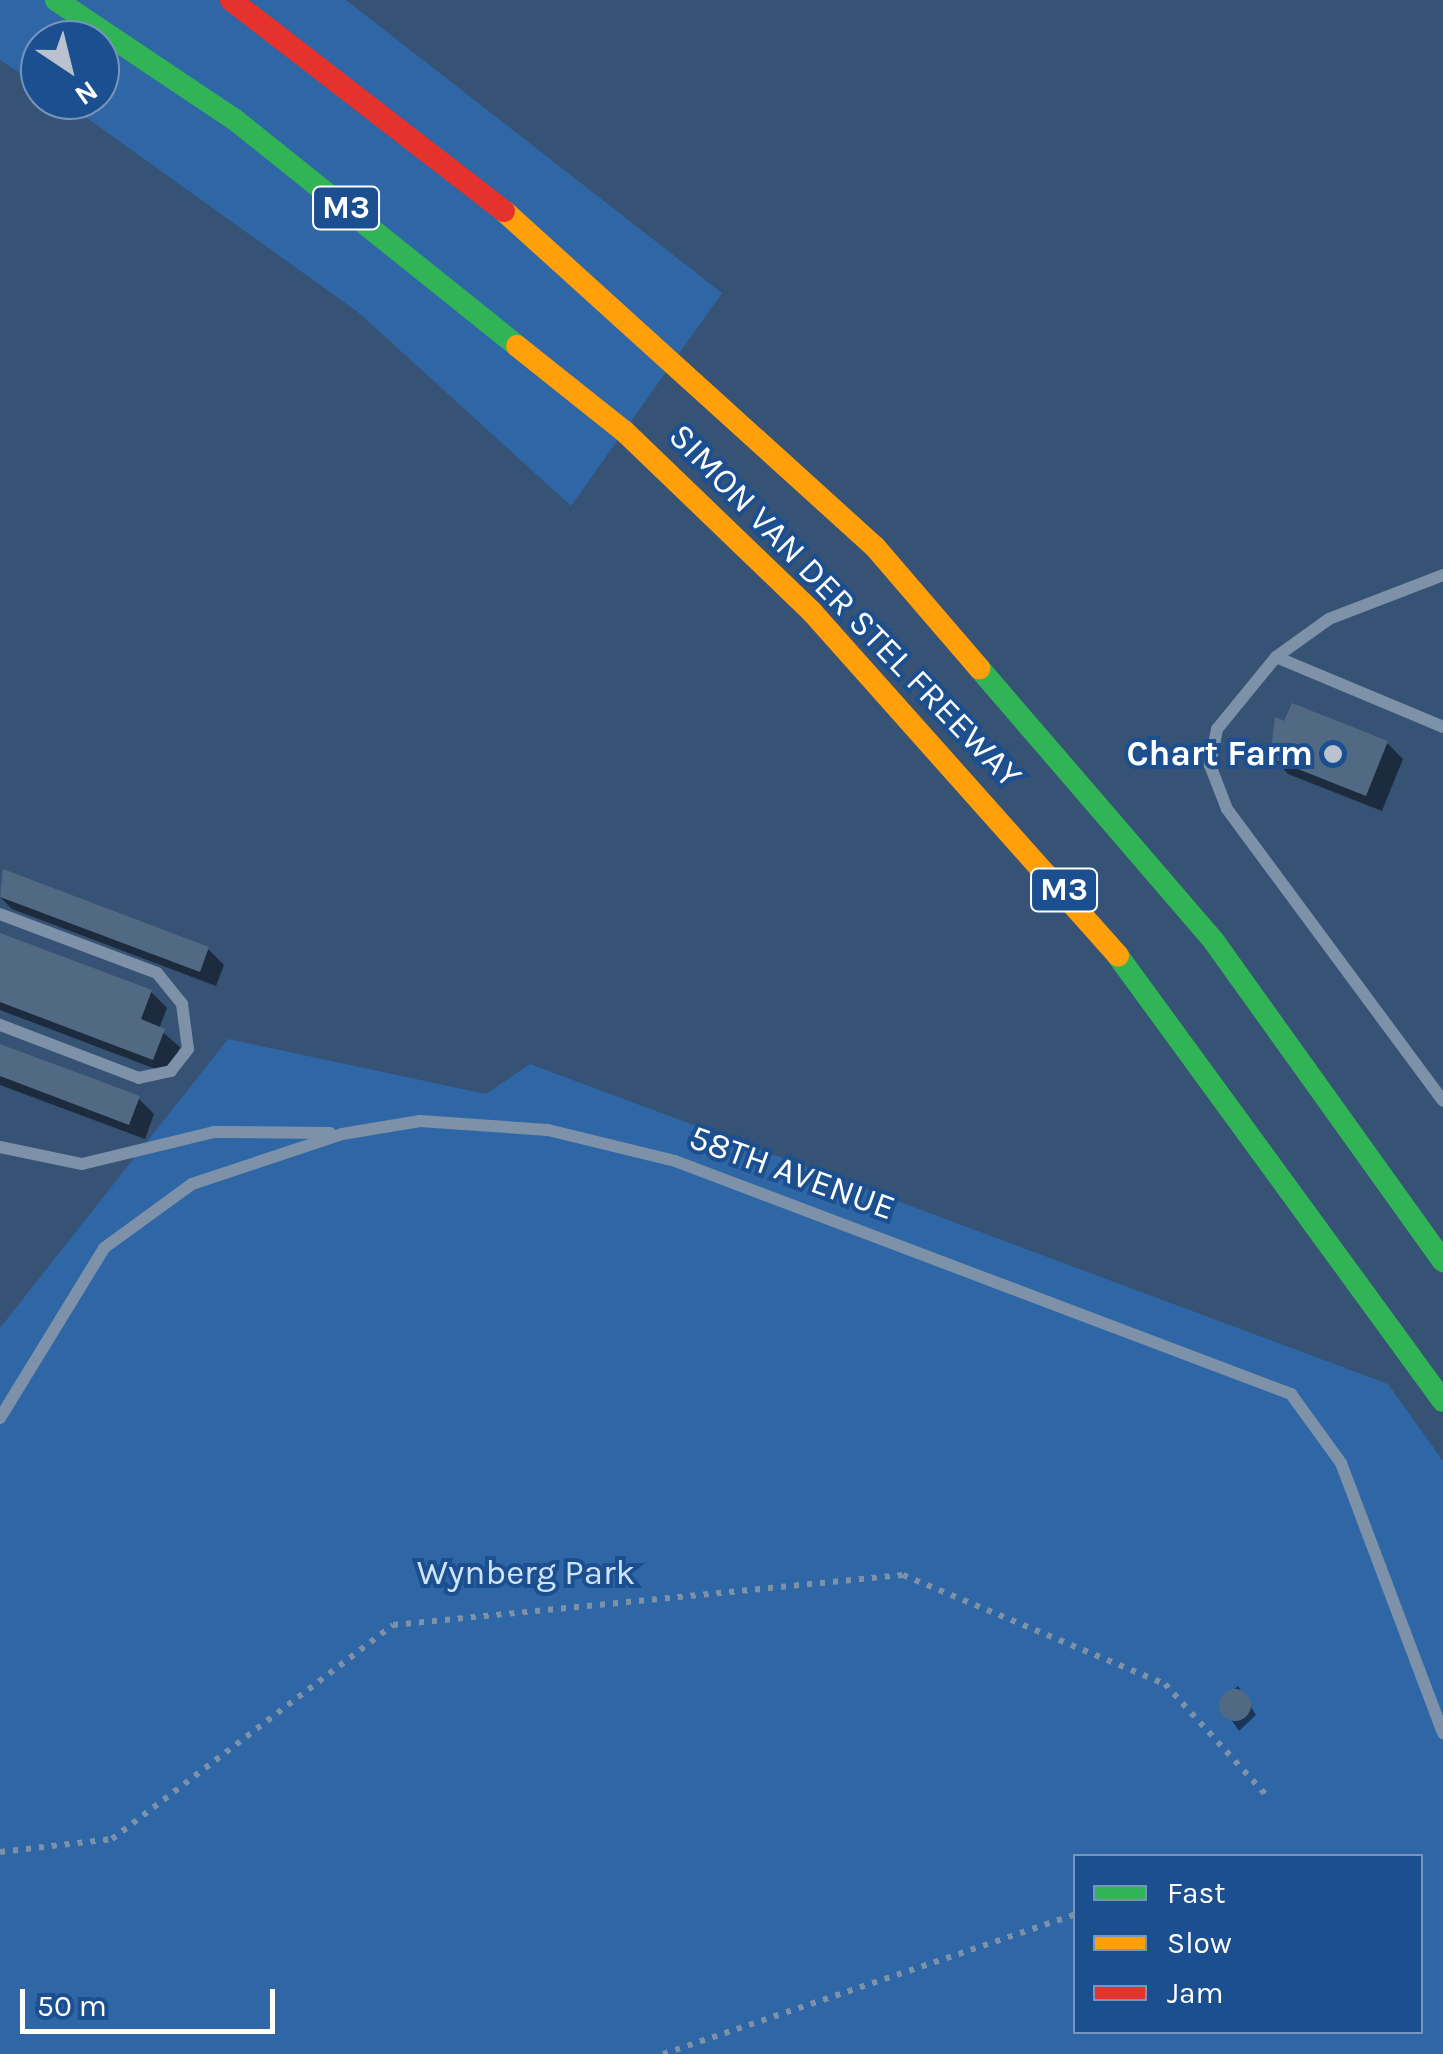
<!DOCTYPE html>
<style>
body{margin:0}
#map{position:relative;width:1443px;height:2054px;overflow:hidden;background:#365274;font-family:Karla,sans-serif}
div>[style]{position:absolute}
.green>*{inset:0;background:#2f66a5}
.shadow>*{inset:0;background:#0007}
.building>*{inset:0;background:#526984}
.round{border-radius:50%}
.path>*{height:6px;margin-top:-3px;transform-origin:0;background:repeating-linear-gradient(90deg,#7d92a8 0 5px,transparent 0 13px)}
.lane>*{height:12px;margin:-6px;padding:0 6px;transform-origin:6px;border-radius:6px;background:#7d92a8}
.fast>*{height:22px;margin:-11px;padding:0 11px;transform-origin:11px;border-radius:11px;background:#30b455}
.slow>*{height:22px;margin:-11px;padding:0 11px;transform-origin:11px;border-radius:11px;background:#ff9f0a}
.jam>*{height:22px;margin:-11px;padding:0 11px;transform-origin:11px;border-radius:11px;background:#e5322d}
.dots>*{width:28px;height:28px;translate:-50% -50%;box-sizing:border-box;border:5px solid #1b4f8f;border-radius:50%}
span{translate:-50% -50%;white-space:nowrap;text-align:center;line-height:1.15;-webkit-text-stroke:8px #1b4f8f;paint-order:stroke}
.shield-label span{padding:2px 8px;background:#1b4f8f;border:2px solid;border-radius:8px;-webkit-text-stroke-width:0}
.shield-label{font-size:32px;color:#fff;font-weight:700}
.street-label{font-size:35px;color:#fff}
.poi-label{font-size:35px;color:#fff;font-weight:700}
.right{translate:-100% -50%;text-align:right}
.park-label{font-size:35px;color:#cfe3fa}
.legend{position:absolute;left:1073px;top:1854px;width:350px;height:180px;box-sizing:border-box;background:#1b4f8f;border:2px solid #7695bc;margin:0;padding:12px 18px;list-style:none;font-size:30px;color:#fff}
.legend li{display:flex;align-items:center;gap:20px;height:50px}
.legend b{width:50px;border:2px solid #7695bc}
.north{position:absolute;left:20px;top:20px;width:100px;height:100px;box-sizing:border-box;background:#1b4f8f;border:2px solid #7695bc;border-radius:50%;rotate:145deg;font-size:28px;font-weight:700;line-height:40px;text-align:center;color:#fff}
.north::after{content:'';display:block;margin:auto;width:35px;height:45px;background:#b9c2ce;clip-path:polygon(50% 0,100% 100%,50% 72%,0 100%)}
.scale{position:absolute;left:20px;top:1989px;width:255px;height:45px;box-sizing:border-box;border:5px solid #fff;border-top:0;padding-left:12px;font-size:30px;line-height:35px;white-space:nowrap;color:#fff;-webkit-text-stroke:8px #1b4f8f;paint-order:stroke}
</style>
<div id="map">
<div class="green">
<i style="clip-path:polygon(0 0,346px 0,722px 293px,571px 506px,359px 313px,62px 100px,100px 100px,100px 40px,40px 40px,40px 86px,0 60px)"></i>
<i style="clip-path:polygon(evenodd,228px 1039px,486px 1094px,530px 1064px,1388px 1384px,1443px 1461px,1443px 2054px,0 2054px,0 1328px,228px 1039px,1076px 1856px,1420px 1856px,1420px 2032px,1076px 2032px,1076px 1856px)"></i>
</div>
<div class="shadow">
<i style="clip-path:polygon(1387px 743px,1403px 759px,1382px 811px,1288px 774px,1272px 757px)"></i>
<i style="clip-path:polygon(4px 872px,208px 949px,224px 965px,216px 986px,12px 909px,0 897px)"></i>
<i style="clip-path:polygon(0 935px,151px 992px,167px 1008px,159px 1029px,180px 1047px,169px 1074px,0 1010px)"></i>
<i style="clip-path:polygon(0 1046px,138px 1098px,154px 1114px,145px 1139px,0 1085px)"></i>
<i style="clip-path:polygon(1238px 1686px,1256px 1715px,1239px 1731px,1220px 1703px)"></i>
</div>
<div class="building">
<i style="clip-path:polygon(1292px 703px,1388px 741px,1366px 796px,1270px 758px,1275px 717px,1284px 721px)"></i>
<i style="clip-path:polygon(3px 869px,209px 947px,200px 972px,0 897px)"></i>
<i style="clip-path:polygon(0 933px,152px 990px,141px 1019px,165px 1029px,153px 1060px,0 1002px)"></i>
<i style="clip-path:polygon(0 1044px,140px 1096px,129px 1125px,0 1076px)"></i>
<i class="round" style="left:1219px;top:1689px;width:32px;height:32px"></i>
</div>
<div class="path">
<i style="left:0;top:1852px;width:113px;rotate:-6.6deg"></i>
<i style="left:112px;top:1839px;width:353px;rotate:-37.3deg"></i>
<i style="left:393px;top:1625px;width:512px;rotate:-5.6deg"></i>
<i style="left:903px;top:1575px;width:284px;rotate:22.6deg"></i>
<i style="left:1165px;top:1684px;width:149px;rotate:47.7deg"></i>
<i style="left:663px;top:2054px;width:436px;rotate:-18.7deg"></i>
</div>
<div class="lane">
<i style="left:1443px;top:575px;width:122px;rotate:158.9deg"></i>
<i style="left:1329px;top:619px;width:65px;rotate:144.4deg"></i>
<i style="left:1276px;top:657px;width:93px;rotate:129.3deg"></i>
<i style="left:1217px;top:729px;width:37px;rotate:101deg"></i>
<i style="left:1210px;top:765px;width:47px;rotate:68.9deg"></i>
<i style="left:1227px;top:809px;width:363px;rotate:53.5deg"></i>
<i style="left:1276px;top:657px;width:181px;rotate:22.7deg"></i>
<i style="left:0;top:914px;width:168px;rotate:20.6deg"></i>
<i style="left:157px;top:973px;width:40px;rotate:51deg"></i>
<i style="left:182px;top:1004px;width:45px;rotate:82.4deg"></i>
<i style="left:188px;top:1049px;width:28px;rotate:128deg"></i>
<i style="left:171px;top:1071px;width:33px;rotate:168deg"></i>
<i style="left:139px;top:1078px;width:149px;rotate:-159.1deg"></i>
<i style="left:0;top:1147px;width:84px;rotate:11.7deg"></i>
<i style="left:82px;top:1164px;width:136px;rotate:-13.6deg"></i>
<i style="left:214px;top:1132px;width:116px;rotate:0.5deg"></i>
<i style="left:0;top:1418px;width:199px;rotate:-58.5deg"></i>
<i style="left:104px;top:1248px;width:109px;rotate:-36deg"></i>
<i style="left:192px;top:1184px;width:158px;rotate:-18.4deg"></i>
<i style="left:342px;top:1134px;width:79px;rotate:-9.5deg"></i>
<i style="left:420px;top:1121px;width:128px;rotate:4deg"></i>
<i style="left:548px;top:1130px;width:131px;rotate:13.7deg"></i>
<i style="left:675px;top:1161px;width:659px;rotate:20.72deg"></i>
<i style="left:1291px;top:1394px;width:85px;rotate:54.1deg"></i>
<i style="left:1341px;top:1463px;width:289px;rotate:69.3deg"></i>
</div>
<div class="fast">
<i style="left:56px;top:0;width:214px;rotate:33.8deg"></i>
<i style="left:234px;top:119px;width:363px;rotate:38.7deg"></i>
<i style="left:979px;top:668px;width:359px;rotate:49.3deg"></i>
<i style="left:1213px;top:940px;width:395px;rotate:54.4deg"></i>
<i style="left:1118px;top:956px;width:551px;rotate:53.86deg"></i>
</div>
<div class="slow">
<i style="left:504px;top:211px;width:501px;rotate:42.17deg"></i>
<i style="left:875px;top:547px;width:160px;rotate:49.3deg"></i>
<i style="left:517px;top:346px;width:137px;rotate:38.5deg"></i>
<i style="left:624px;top:431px;width:261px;rotate:43.9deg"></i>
<i style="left:812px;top:612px;width:460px;rotate:48.3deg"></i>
</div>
<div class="jam">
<i style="left:231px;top:0;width:345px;rotate:37.7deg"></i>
</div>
<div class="dots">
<i style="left:1333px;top:754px;background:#b9c2ce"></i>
</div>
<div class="shield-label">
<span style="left:346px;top:208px">M3</span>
<span style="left:1064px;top:890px">M3</span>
</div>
<div class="street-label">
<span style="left:845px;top:606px;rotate:46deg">SIMON VAN DER STEL FREEWAY</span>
<span style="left:792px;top:1173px;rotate:20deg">58TH AVENUE</span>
</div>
<div class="poi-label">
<span class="right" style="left:1313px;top:754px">Chart Farm</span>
</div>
<div class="park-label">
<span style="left:526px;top:1573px">Wynberg Park</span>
</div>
<ul class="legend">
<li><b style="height:12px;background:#30b455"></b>Fast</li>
<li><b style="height:12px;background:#ff9f0a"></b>Slow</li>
<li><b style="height:12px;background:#e5322d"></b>Jam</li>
</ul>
<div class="north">N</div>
<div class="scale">50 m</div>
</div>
